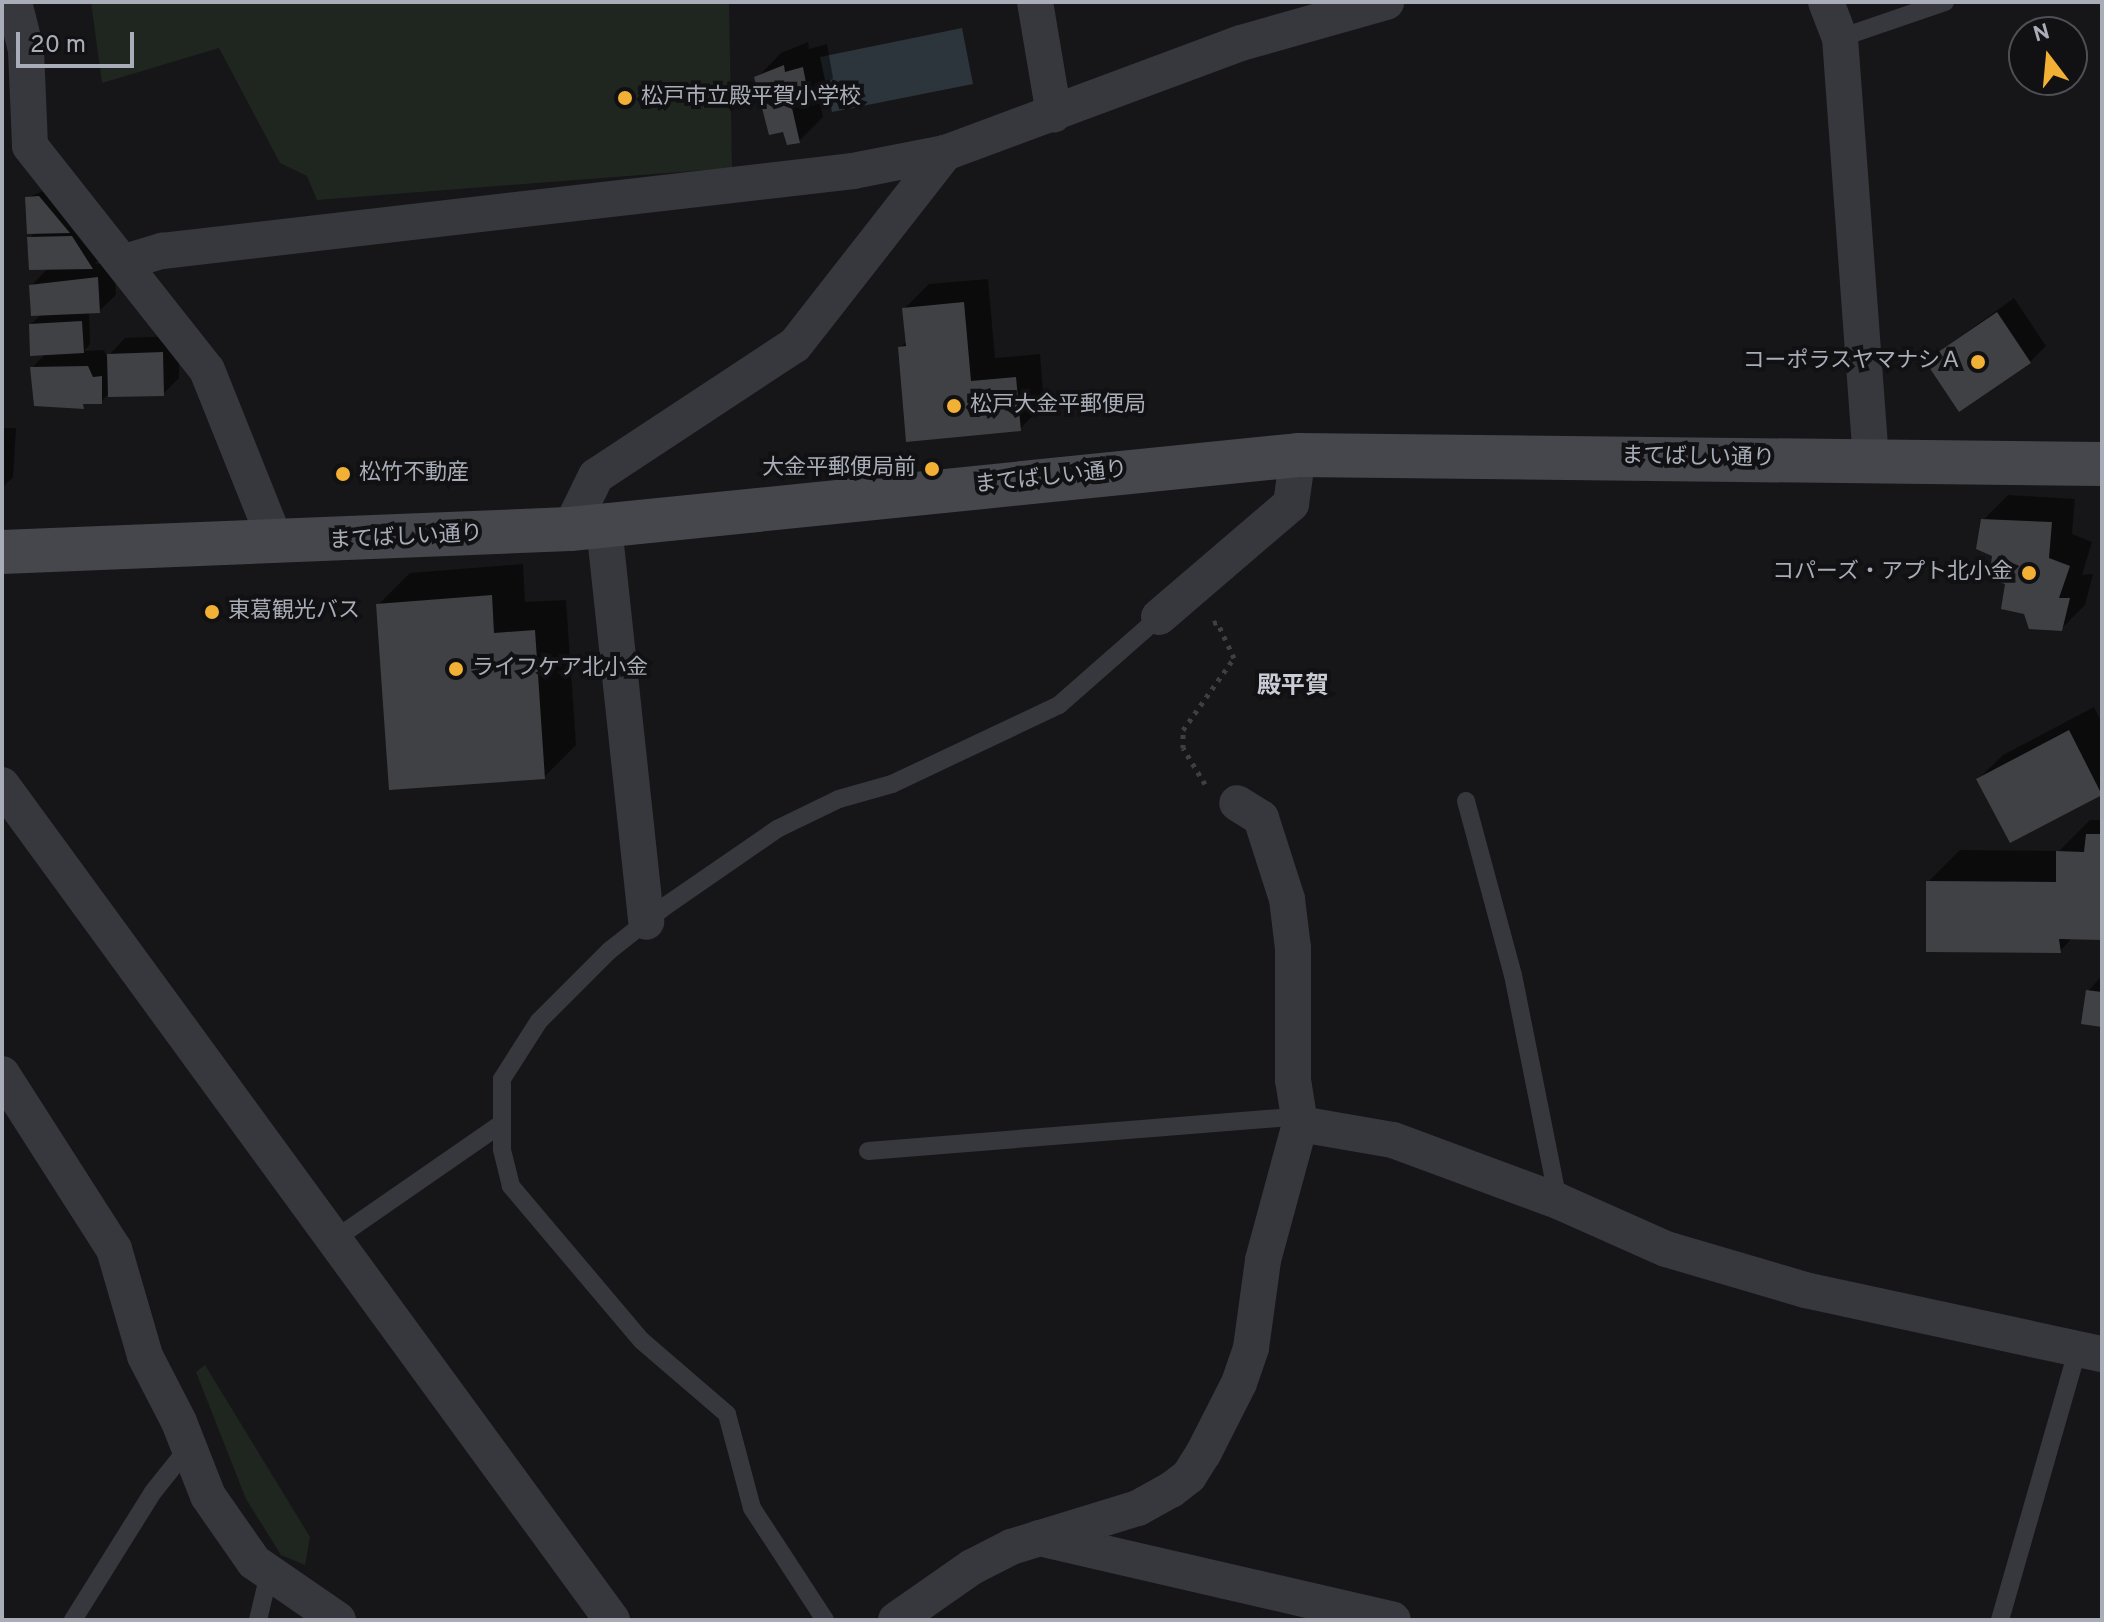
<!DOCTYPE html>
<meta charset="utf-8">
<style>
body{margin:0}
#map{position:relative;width:2104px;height:1622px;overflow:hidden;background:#161618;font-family:Overpass,"Noto Sans JP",sans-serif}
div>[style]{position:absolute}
.green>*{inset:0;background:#1e261f}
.water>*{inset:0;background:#2c353c}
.shadow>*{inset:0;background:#0007}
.building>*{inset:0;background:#404145}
.path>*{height:5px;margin-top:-2.5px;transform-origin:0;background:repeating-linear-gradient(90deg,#3d3f44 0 4px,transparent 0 10px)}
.lane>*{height:18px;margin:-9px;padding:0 9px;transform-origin:9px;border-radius:9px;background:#37383d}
.street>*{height:36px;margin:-18px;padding:0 18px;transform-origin:18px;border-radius:18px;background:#37383d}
.secondary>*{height:44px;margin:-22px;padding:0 22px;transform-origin:22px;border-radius:22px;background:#45474d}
.dots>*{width:22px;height:22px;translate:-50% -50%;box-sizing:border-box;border:4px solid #111113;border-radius:50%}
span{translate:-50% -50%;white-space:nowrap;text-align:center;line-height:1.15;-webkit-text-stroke:8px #111113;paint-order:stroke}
.poi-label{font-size:22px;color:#a8adb8}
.left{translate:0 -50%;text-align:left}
.right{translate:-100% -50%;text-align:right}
.street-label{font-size:22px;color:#a8adb8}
.neighbourhood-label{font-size:24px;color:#c9ccd4;font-weight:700}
.frame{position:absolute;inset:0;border:4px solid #a8adb8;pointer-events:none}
.north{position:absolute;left:2008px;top:16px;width:80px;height:80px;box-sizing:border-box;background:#111113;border:2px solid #4d4f55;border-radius:50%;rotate:344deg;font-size:22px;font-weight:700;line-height:32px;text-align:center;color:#a8adb8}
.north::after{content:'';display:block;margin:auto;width:28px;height:36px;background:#f2b134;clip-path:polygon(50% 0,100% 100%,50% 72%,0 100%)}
.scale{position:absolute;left:16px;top:32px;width:118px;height:36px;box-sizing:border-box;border:4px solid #a8adb8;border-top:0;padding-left:10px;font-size:24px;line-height:28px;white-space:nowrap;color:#a8adb8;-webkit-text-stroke:6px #111113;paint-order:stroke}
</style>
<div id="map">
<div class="green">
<i style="clip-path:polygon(91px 2px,729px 2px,732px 168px,317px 200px,307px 176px,280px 163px,219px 48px,102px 83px)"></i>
<i style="clip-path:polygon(205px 1365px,310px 1537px,305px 1565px,281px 1555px,246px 1499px,196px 1372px)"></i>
</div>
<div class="water">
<i style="clip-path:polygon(962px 28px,973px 84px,832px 112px,820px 57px)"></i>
</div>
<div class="shadow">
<i style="clip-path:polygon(808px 42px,809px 49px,827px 44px,833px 78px,818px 94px,823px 117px,799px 141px,784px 130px,757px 78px,781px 53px)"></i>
<i style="clip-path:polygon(47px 189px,107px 251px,95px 264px,114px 262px,116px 295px,99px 311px,89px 311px,90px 344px,84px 351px,104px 350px,107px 357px,125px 338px,179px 336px,179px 378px,163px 394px,107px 395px,101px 402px,61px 407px,36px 404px,32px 368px,46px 353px,31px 324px,42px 314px,31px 286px,49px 267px,29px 238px,36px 232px,27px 198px)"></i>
<i style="clip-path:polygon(988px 279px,995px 358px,1040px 354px,1044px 404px,1020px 429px,900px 348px,907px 341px,904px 309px,929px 284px)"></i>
<i style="clip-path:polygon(2014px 298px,2046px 346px,2030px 362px,1927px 361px)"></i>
<i style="clip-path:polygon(2px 428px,16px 428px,13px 477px,2px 488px)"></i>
<i style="clip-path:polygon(2008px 495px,2075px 499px,2072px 534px,2092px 542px,2082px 575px,2093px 574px,2085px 605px,2061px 629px,2026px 612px,1994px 554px,1983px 520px)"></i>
<i style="clip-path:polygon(523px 564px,525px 602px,566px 600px,576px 745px,544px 777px,378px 605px,410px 573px)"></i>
<i style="clip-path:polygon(2094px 707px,2102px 723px,2102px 792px,2011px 841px,1978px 779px,2003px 755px)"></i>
<i style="clip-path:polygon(2090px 820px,2102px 820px,2102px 938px,2073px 937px,2060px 951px,1928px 882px,1960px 850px,2059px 851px)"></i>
<i style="clip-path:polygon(2102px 976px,2102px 1025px,2088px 991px)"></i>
</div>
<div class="building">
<i style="clip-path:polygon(784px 65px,785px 72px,803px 67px,810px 104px,792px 108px,800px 143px,787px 145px,783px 132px,769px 135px,754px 77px)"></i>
<i style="clip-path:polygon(39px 196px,70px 233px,27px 234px,25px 197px)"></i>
<i style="clip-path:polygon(72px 236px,93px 269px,29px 270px,27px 237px)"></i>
<i style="clip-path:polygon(98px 277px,100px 313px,31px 316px,29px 285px)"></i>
<i style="clip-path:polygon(964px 302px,971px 381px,1016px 377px,1021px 431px,906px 442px,898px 347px,906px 346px,902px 308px)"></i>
<i style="clip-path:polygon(1997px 312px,2031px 363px,1959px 412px,1925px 361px)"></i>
<i style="clip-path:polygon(82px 321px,84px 353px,30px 356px,29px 324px)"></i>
<i style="clip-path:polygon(163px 352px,164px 396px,108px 397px,107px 354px)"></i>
<i style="clip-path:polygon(88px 366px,93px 377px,102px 376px,102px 404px,83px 404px,84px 409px,34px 406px,30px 367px)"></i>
<i style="clip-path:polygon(1981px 519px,2052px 522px,2049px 558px,2070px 566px,2059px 598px,2070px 598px,2062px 631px,2029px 629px,2024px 614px,2001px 609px,2005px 584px,1989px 579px,1992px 556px,1976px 549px)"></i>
<i style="clip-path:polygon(492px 595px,494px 633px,535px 630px,545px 779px,389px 790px,376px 604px)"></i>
<i style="clip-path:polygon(2069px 730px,2102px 795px,2010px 843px,1976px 779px)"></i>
<i style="clip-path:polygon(2086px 834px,2102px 834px,2102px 940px,2059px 939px,2061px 953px,1926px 952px,1926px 881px,2056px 882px,2056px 851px,2084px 852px)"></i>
<i style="clip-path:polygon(2086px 990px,2102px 992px,2102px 1027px,2081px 1024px)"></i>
</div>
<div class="path">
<i style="left:1205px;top:784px;width:42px;rotate:-121.4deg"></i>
<i style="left:1183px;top:748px;width:18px;rotate:-90deg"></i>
<i style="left:1183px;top:730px;width:88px;rotate:-54.7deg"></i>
<i style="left:1234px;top:658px;width:40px;rotate:-115deg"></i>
<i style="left:1217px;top:622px;width:6px;rotate:162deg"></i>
</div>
<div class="lane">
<i style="left:1840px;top:38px;width:111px;rotate:-18.9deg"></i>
<i style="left:1466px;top:801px;width:180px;rotate:74.9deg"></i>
<i style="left:1513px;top:975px;width:230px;rotate:78.7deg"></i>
<i style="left:868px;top:1151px;width:432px;rotate:-4.6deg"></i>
<i style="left:335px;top:1239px;width:202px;rotate:-34.7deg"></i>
<i style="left:73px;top:1620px;width:151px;rotate:-58deg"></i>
<i style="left:153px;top:1492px;width:58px;rotate:-51.3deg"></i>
<i style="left:258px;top:1620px;width:47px;rotate:-76.6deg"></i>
<i style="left:825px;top:1620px;width:134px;rotate:-123.1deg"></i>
<i style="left:752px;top:1508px;width:97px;rotate:-104.9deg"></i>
<i style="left:727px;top:1414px;width:113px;rotate:-139.3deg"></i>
<i style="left:641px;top:1340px;width:202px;rotate:-130.2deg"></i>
<i style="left:511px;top:1186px;width:38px;rotate:-104deg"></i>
<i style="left:502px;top:1149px;width:70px;rotate:-90deg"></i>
<i style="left:502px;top:1079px;width:69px;rotate:-57.5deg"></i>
<i style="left:539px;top:1021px;width:99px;rotate:-45deg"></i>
<i style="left:609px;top:951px;width:74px;rotate:-38.4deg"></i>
<i style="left:667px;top:905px;width:134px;rotate:-34.6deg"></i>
<i style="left:777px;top:829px;width:69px;rotate:-25.8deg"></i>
<i style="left:839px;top:799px;width:55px;rotate:-15.8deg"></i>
<i style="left:892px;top:784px;width:185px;rotate:-25.3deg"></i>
<i style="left:1059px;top:705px;width:133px;rotate:-41.3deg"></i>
<i style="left:2000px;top:1620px;width:283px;rotate:-74deg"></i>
</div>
<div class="street">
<i style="left:14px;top:2px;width:49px;rotate:76deg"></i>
<i style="left:26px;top:50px;width:96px;rotate:87.6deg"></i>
<i style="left:30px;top:146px;width:285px;rotate:51.7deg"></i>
<i style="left:207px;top:370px;width:188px;rotate:68.2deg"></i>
<i style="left:1035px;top:2px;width:114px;rotate:80.4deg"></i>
<i style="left:1826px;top:2px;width:39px;rotate:69deg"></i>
<i style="left:1840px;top:38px;width:423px;rotate:85.8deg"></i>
<i style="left:125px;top:262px;width:39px;rotate:-17deg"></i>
<i style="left:162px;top:251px;width:696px;rotate:-6.6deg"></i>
<i style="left:853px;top:171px;width:94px;rotate:-11.1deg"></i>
<i style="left:945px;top:153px;width:316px;rotate:-20.4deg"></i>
<i style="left:1241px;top:43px;width:151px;rotate:-15.8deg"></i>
<i style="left:604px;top:526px;width:398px;rotate:83.9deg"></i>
<i style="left:570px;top:529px;width:59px;rotate:-63.9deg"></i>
<i style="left:596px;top:476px;width:238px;rotate:-33.4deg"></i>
<i style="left:795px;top:345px;width:244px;rotate:-52deg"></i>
<i style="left:1159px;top:617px;width:174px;rotate:-40.6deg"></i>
<i style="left:1291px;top:504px;width:49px;rotate:-81.9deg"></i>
<i style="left:2px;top:785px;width:1034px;rotate:53.85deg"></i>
<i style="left:2px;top:1074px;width:208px;rotate:57.4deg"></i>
<i style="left:114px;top:1249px;width:111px;rotate:73.8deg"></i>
<i style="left:145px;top:1356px;width:74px;rotate:62.7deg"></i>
<i style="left:179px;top:1422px;width:79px;rotate:68.6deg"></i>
<i style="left:208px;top:1496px;width:80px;rotate:55.1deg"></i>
<i style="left:254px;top:1562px;width:102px;rotate:34.6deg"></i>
<i style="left:1300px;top:1124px;width:94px;rotate:9.8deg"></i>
<i style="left:1393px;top:1140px;width:176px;rotate:20.3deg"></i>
<i style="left:1558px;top:1201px;width:118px;rotate:24deg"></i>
<i style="left:1666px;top:1249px;width:145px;rotate:16.4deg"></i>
<i style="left:1805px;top:1290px;width:304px;rotate:12.2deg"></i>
<i style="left:1039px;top:1538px;width:363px;rotate:13deg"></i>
<i style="left:896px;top:1620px;width:93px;rotate:-34.9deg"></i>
<i style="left:972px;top:1567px;width:44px;rotate:-27.1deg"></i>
<i style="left:1011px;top:1547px;width:133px;rotate:-17.1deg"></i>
<i style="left:1138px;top:1508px;width:38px;rotate:-29deg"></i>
<i style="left:1171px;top:1490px;width:23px;rotate:-38deg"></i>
<i style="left:1189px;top:1476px;width:26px;rotate:-58deg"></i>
<i style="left:1203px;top:1454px;width:80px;rotate:-63.1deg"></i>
<i style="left:1239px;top:1383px;width:37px;rotate:-71deg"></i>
<i style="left:1251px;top:1348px;width:89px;rotate:-82.2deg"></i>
<i style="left:1263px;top:1260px;width:141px;rotate:-74.8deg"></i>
<i style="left:1300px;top:1124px;width:45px;rotate:-99deg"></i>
<i style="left:1293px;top:1080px;width:132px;rotate:-90deg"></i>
<i style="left:1293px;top:948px;width:49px;rotate:-97deg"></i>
<i style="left:1287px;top:899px;width:85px;rotate:-107.8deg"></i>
<i style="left:1261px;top:818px;width:28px;rotate:-148deg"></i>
</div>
<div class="secondary">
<i style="left:2px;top:552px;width:568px;rotate:-2.32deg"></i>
<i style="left:570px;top:529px;width:732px;rotate:-5.8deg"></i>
<i style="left:1298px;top:455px;width:804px;rotate:0.64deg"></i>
</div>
<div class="dots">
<i style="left:625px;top:98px;background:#f2b134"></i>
<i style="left:1978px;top:362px;background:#f2b134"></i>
<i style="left:954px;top:406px;background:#f2b134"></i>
<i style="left:932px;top:469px;background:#f2b134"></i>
<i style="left:343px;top:474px;background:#f2b134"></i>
<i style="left:2029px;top:573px;background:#f2b134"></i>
<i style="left:212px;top:612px;background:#f2b134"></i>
<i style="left:456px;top:669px;background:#f2b134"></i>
</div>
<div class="poi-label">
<span class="left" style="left:641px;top:98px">松戸市立殿平賀小学校</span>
<span class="right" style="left:1962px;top:362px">コーポラスヤマナシＡ</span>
<span class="left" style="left:970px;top:406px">松戸大金平郵便局</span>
<span class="right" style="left:916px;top:469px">大金平郵便局前</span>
<span class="left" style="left:359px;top:474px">松竹不動産</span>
<span class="right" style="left:2013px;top:573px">コパーズ・アプト北小金</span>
<span class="left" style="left:228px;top:612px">東葛観光バス</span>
<span class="left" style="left:472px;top:669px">ライフケア北小金</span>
</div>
<div class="street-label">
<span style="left:1698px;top:458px;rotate:1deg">まてばしい通り</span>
<span style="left:1051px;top:478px;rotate:-6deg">まてばしい通り</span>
<span style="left:406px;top:538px;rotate:-3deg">まてばしい通り</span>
</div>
<div class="neighbourhood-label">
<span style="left:1293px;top:688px">殿平賀</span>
</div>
<div class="frame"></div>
<div class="north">N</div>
<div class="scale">20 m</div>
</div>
